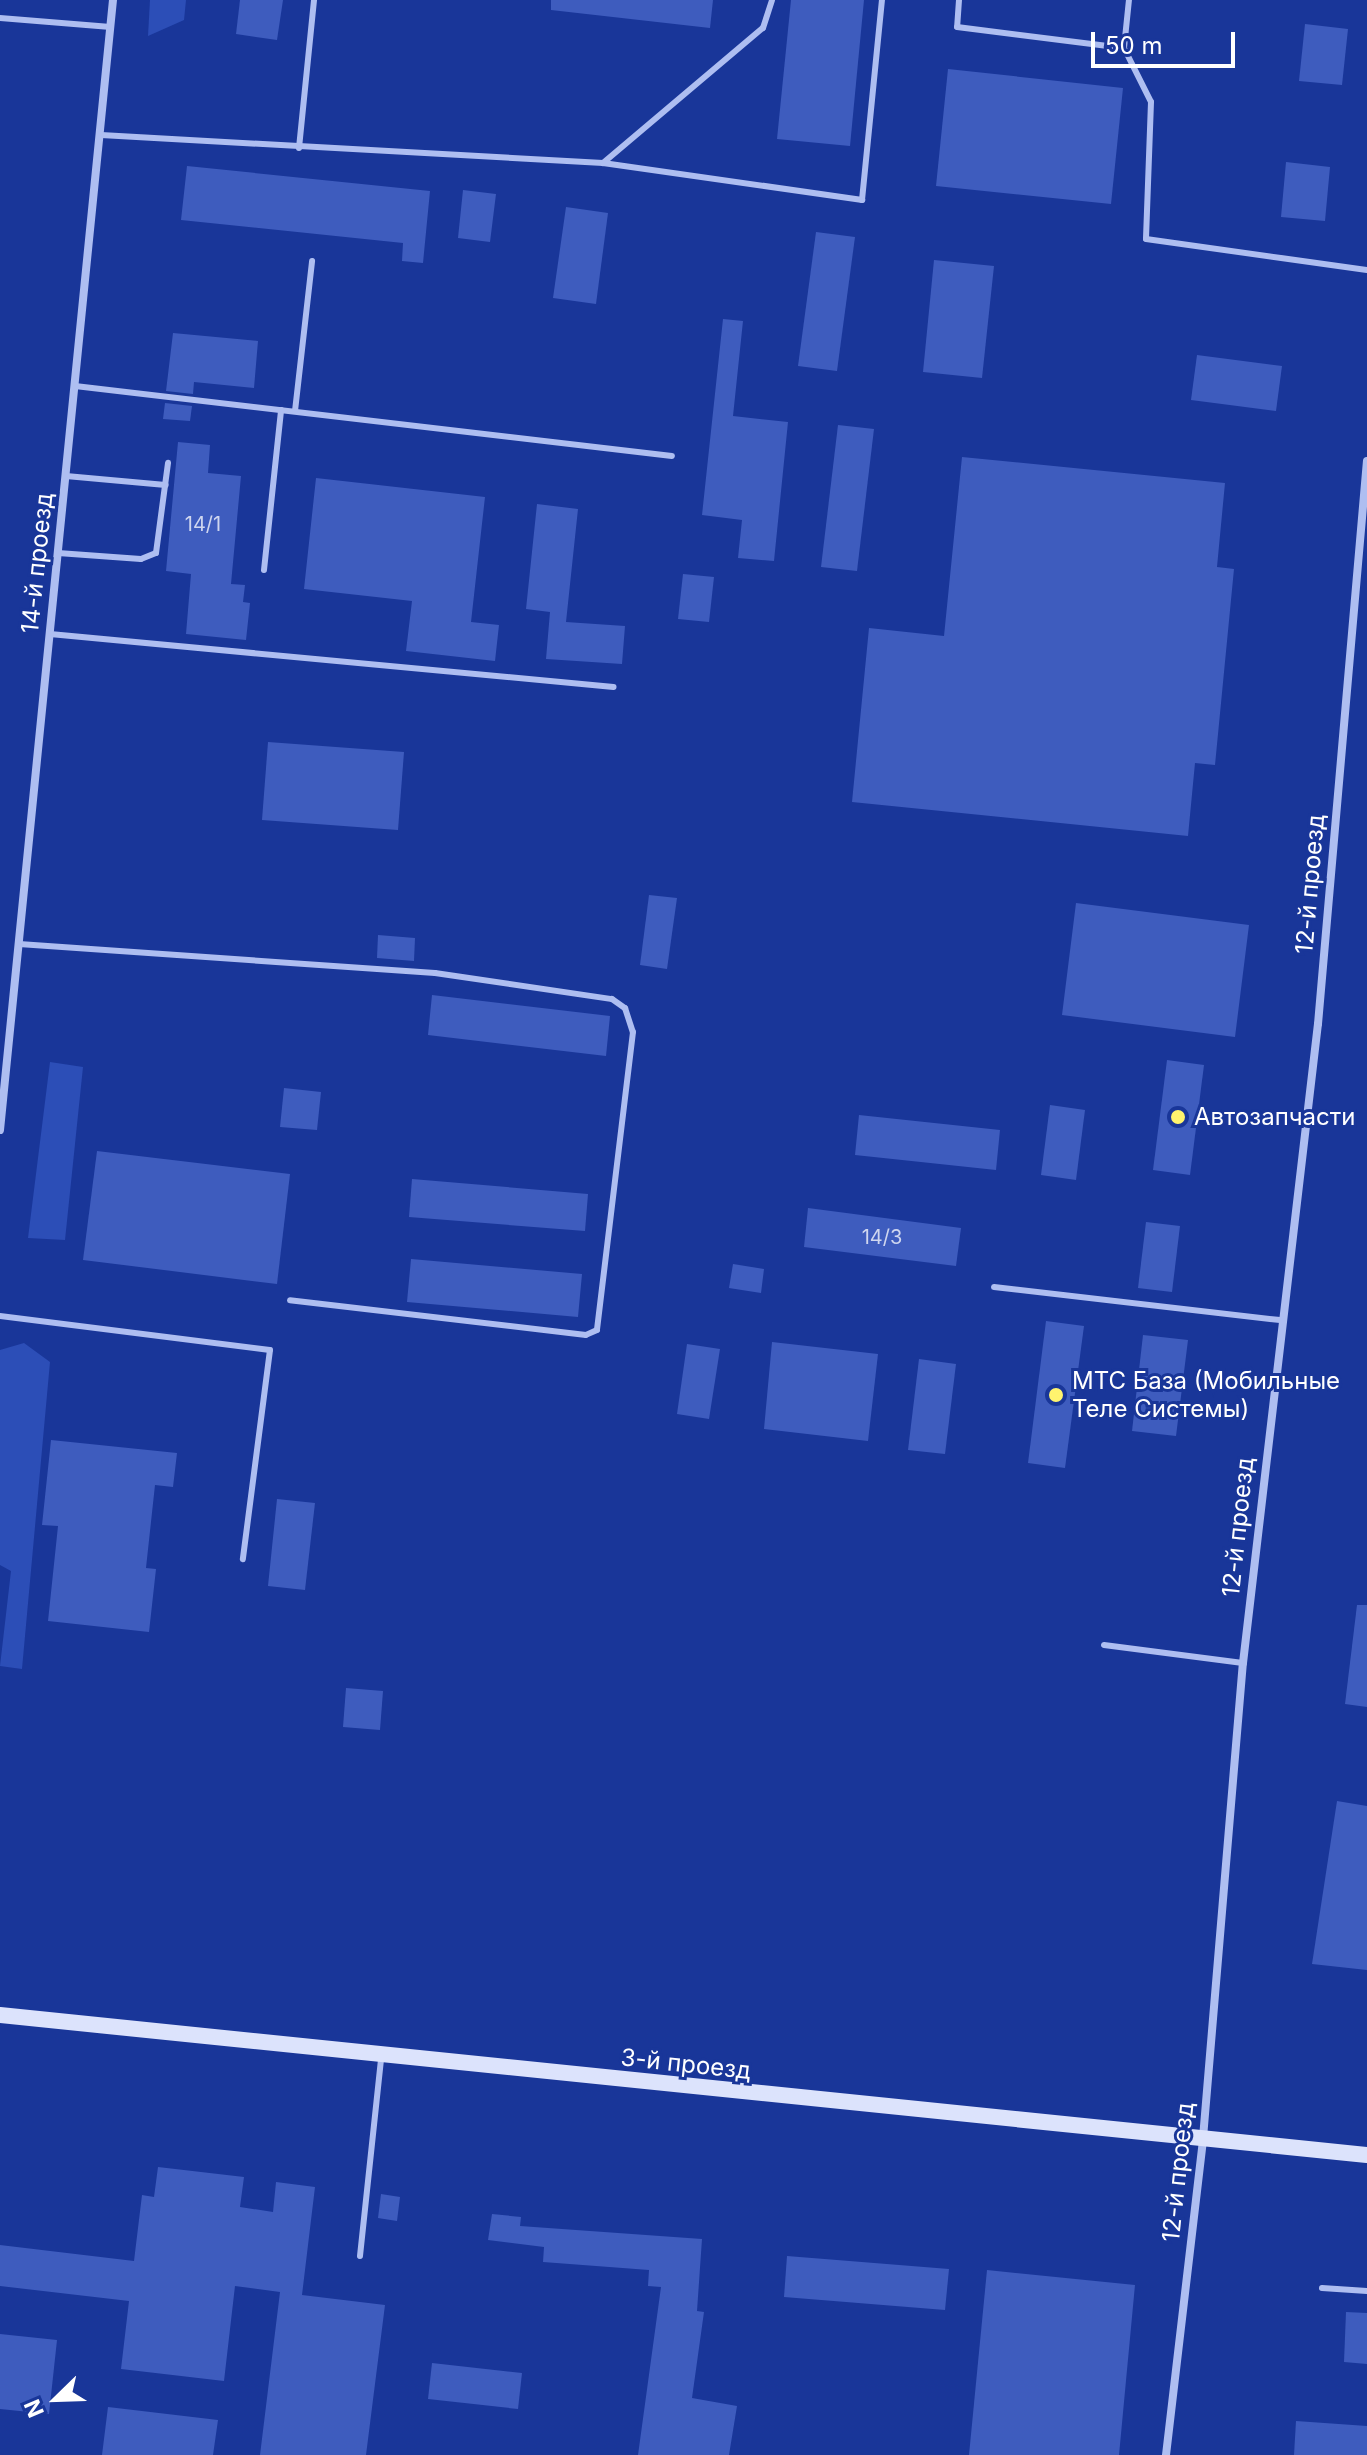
<!DOCTYPE html>
<meta charset="utf-8">
<style>
body{margin:0}
#map{position:relative;width:1367px;height:2455px;overflow:hidden;background:#193699;font-family:Inter,sans-serif}
div>[style]{position:absolute}
.green>*{inset:0;background:#2c4eb7}
.building>*{inset:0;background:#3e5cbe}
.lane>*{height:6px;margin:-3px;padding:0 3px;transform-origin:3px;border-radius:3px;background:#aebef1}
.street>*{height:8px;margin:-4px;padding:0 4px;transform-origin:4px;border-radius:4px;background:#aebef1}
.secondary>*{height:16px;margin:-8px;padding:0 8px;transform-origin:8px;border-radius:8px;background:#dce3fc}
.dots>*{width:22px;height:22px;translate:-50% -50%;box-sizing:border-box;border:4px solid #193699;border-radius:50%}
span{translate:-50% -50%;white-space:nowrap;text-align:center;line-height:1.15;-webkit-text-stroke:6px #193699;paint-order:stroke}
.number-label{font-size:20px;color:#cfd6ef}
.number-label span{-webkit-text-stroke-width:0}
.street-label{font-size:24px;color:#fff}
.poi-label{font-size:24px;color:#fff}
.left{translate:0 -50%;text-align:left}
.north{position:absolute;left:16px;top:2359px;width:80px;height:80px;-webkit-text-stroke:6px #193699;paint-order:stroke;rotate:247deg;font-size:22px;font-weight:700;line-height:32px;text-align:center;color:#fff}
.north::after{content:'';display:block;margin:auto;width:28px;height:36px;background:#fff;clip-path:polygon(50% 0,100% 100%,50% 72%,0 100%)}
.scale{position:absolute;left:1091px;top:32px;width:144px;height:36px;box-sizing:border-box;border:4px solid #fff;border-top:0;padding-left:10px;font-size:24px;line-height:28px;white-space:nowrap;color:#fff;-webkit-text-stroke:6px #193699;paint-order:stroke}
</style>
<div id="map">
<div class="green">
<i style="clip-path:polygon(150px 0,186px 0,184px 20px,148px 36px)"></i>
<i style="clip-path:polygon(50px 1062px,83px 1067px,65px 1240px,28px 1238px)"></i>
<i style="clip-path:polygon(24px 1343px,50px 1362px,22px 1669px,0 1666px,11px 1571px,0 1565px,0 1350px)"></i>
</div>
<div class="building">
<i style="clip-path:polygon(240px 0,283px 0,277px 40px,236px 34px)"></i>
<i style="clip-path:polygon(551px 0,713px 0,710px 28px,551px 10px)"></i>
<i style="clip-path:polygon(791px 0,864px 0,850px 146px,777px 139px)"></i>
<i style="clip-path:polygon(1305px 24px,1348px 29px,1342px 85px,1299px 81px)"></i>
<i style="clip-path:polygon(948px 69px,1123px 88px,1111px 204px,936px 186px)"></i>
<i style="clip-path:polygon(1286px 162px,1330px 167px,1325px 221px,1281px 217px)"></i>
<i style="clip-path:polygon(187px 166px,430px 191px,423px 263px,402px 261px,403px 243px,181px 220px)"></i>
<i style="clip-path:polygon(463px 190px,496px 194px,490px 242px,458px 238px)"></i>
<i style="clip-path:polygon(566px 207px,608px 213px,596px 304px,553px 298px)"></i>
<i style="clip-path:polygon(816px 232px,855px 237px,837px 371px,798px 366px)"></i>
<i style="clip-path:polygon(934px 260px,994px 266px,982px 378px,923px 372px)"></i>
<i style="clip-path:polygon(723px 319px,743px 321px,733px 416px,788px 422px,774px 561px,738px 558px,742px 520px,702px 515px)"></i>
<i style="clip-path:polygon(173px 333px,258px 341px,254px 388px,194px 382px,193px 394px,166px 391px)"></i>
<i style="clip-path:polygon(1197px 355px,1282px 366px,1276px 411px,1191px 400px)"></i>
<i style="clip-path:polygon(165px 403px,192px 406px,190px 421px,163px 419px)"></i>
<i style="clip-path:polygon(838px 425px,874px 429px,857px 571px,821px 567px)"></i>
<i style="clip-path:polygon(178px 442px,210px 445px,208px 473px,241px 476px,231px 584px,245px 585px,243px 602px,250px 603px,246px 640px,186px 634px,191px 574px,166px 571px)"></i>
<i style="clip-path:polygon(962px 457px,1225px 483px,1217px 567px,1234px 569px,1215px 765px,1195px 763px,1188px 836px,852px 802px,869px 628px,944px 636px)"></i>
<i style="clip-path:polygon(316px 478px,485px 497px,471px 622px,499px 625px,495px 661px,406px 651px,412px 601px,304px 589px)"></i>
<i style="clip-path:polygon(537px 504px,578px 509px,566px 622px,625px 626px,622px 664px,546px 659px,550px 612px,526px 609px)"></i>
<i style="clip-path:polygon(683px 574px,714px 577px,709px 622px,678px 619px)"></i>
<i style="clip-path:polygon(268px 742px,404px 752px,398px 830px,262px 820px)"></i>
<i style="clip-path:polygon(649px 895px,677px 898px,667px 969px,640px 965px)"></i>
<i style="clip-path:polygon(1076px 903px,1249px 925px,1235px 1037px,1062px 1015px)"></i>
<i style="clip-path:polygon(378px 935px,415px 938px,414px 961px,377px 958px)"></i>
<i style="clip-path:polygon(432px 995px,610px 1016px,606px 1056px,428px 1035px)"></i>
<i style="clip-path:polygon(1167px 1060px,1204px 1065px,1190px 1175px,1153px 1170px)"></i>
<i style="clip-path:polygon(284px 1088px,321px 1092px,317px 1130px,280px 1127px)"></i>
<i style="clip-path:polygon(1050px 1105px,1085px 1110px,1076px 1180px,1041px 1175px)"></i>
<i style="clip-path:polygon(859px 1115px,1000px 1130px,996px 1170px,855px 1155px)"></i>
<i style="clip-path:polygon(97px 1151px,290px 1174px,277px 1284px,83px 1260px)"></i>
<i style="clip-path:polygon(412px 1179px,588px 1194px,585px 1231px,409px 1217px)"></i>
<i style="clip-path:polygon(808px 1208px,961px 1228px,956px 1266px,804px 1247px)"></i>
<i style="clip-path:polygon(1146px 1222px,1180px 1226px,1172px 1292px,1138px 1288px)"></i>
<i style="clip-path:polygon(411px 1259px,582px 1274px,578px 1317px,407px 1302px)"></i>
<i style="clip-path:polygon(733px 1264px,764px 1269px,761px 1293px,729px 1288px)"></i>
<i style="clip-path:polygon(1046px 1321px,1084px 1326px,1065px 1468px,1028px 1463px)"></i>
<i style="clip-path:polygon(1143px 1335px,1188px 1340px,1176px 1436px,1132px 1431px)"></i>
<i style="clip-path:polygon(772px 1342px,878px 1354px,868px 1441px,764px 1429px)"></i>
<i style="clip-path:polygon(687px 1344px,720px 1349px,709px 1419px,677px 1414px)"></i>
<i style="clip-path:polygon(919px 1359px,956px 1364px,945px 1454px,908px 1450px)"></i>
<i style="clip-path:polygon(51px 1440px,177px 1453px,173px 1487px,155px 1485px,146px 1568px,156px 1569px,149px 1632px,48px 1621px,58px 1526px,42px 1525px)"></i>
<i style="clip-path:polygon(277px 1499px,315px 1503px,305px 1590px,268px 1586px)"></i>
<i style="clip-path:polygon(1357px 1605px,1367px 1605px,1367px 1707px,1345px 1704px)"></i>
<i style="clip-path:polygon(346px 1688px,383px 1691px,380px 1730px,343px 1727px)"></i>
<i style="clip-path:polygon(1337px 1801px,1367px 1806px,1367px 1970px,1312px 1964px)"></i>
<i style="clip-path:polygon(158px 2167px,244px 2177px,240px 2207px,273px 2212px,276px 2182px,315px 2187px,302px 2295px,385px 2305px,366px 2455px,260px 2455px,280px 2292px,235px 2286px,224px 2381px,121px 2369px,129px 2301px,0 2286px,0 2245px,134px 2261px,142px 2195px,154px 2197px)"></i>
<i style="clip-path:polygon(381px 2194px,400px 2197px,397px 2221px,378px 2218px)"></i>
<i style="clip-path:polygon(492px 2214px,521px 2217px,520px 2226px,702px 2239px,697px 2311px,704px 2312px,692px 2398px,737px 2406px,729px 2455px,638px 2455px,661px 2287px,648px 2286px,649px 2270px,543px 2262px,544px 2247px,488px 2240px)"></i>
<i style="clip-path:polygon(787px 2256px,949px 2269px,945px 2310px,784px 2297px)"></i>
<i style="clip-path:polygon(987px 2270px,1135px 2285px,1119px 2455px,969px 2455px)"></i>
<i style="clip-path:polygon(1346px 2312px,1367px 2313px,1367px 2364px,1344px 2362px)"></i>
<i style="clip-path:polygon(0 2334px,57px 2340px,49px 2414px,0 2409px)"></i>
<i style="clip-path:polygon(432px 2363px,522px 2373px,518px 2409px,428px 2399px)"></i>
<i style="clip-path:polygon(108px 2407px,218px 2420px,213px 2455px,102px 2455px)"></i>
<i style="clip-path:polygon(1296px 2421px,1367px 2426px,1367px 2455px,1294px 2455px)"></i>
</div>
<div class="lane">
<i style="left:959px;top:0;width:27px;rotate:94deg"></i>
<i style="left:957px;top:27px;width:168px;rotate:7.2deg"></i>
<i style="left:1124px;top:48px;width:48px;rotate:-84.1deg"></i>
<i style="left:0;top:18px;width:111px;rotate:4.6deg"></i>
<i style="left:1124px;top:48px;width:60px;rotate:63.4deg"></i>
<i style="left:1151px;top:102px;width:137px;rotate:92.1deg"></i>
<i style="left:1146px;top:239px;width:223px;rotate:8deg"></i>
<i style="left:101px;top:135px;width:503px;rotate:3.19deg"></i>
<i style="left:603px;top:163px;width:209px;rotate:-40.2deg"></i>
<i style="left:763px;top:28px;width:29px;rotate:-72deg"></i>
<i style="left:299px;top:148px;width:149px;rotate:-84.2deg"></i>
<i style="left:603px;top:163px;width:262px;rotate:8.1deg"></i>
<i style="left:862px;top:200px;width:201px;rotate:-84.3deg"></i>
<i style="left:75px;top:386px;width:601px;rotate:6.69deg"></i>
<i style="left:295px;top:411px;width:151px;rotate:-83.5deg"></i>
<i style="left:66px;top:476px;width:100px;rotate:5.1deg"></i>
<i style="left:58px;top:553px;width:83px;rotate:4.1deg"></i>
<i style="left:141px;top:559px;width:16px;rotate:-22deg"></i>
<i style="left:156px;top:553px;width:91px;rotate:-82.4deg"></i>
<i style="left:264px;top:570px;width:161px;rotate:-83.9deg"></i>
<i style="left:50px;top:634px;width:566px;rotate:5.37deg"></i>
<i style="left:19px;top:944px;width:417px;rotate:4deg"></i>
<i style="left:435px;top:973px;width:179px;rotate:8.4deg"></i>
<i style="left:612px;top:999px;width:16px;rotate:35deg"></i>
<i style="left:625px;top:1008px;width:25px;rotate:72deg"></i>
<i style="left:633px;top:1032px;width:300px;rotate:96.9deg"></i>
<i style="left:597px;top:1330px;width:12px;rotate:156deg"></i>
<i style="left:586px;top:1335px;width:298px;rotate:-173.3deg"></i>
<i style="left:994px;top:1287px;width:288px;rotate:6.6deg"></i>
<i style="left:0;top:1316px;width:272px;rotate:7.2deg"></i>
<i style="left:270px;top:1350px;width:211px;rotate:97.4deg"></i>
<i style="left:1104px;top:1645px;width:140px;rotate:7.4deg"></i>
<i style="left:360px;top:2256px;width:199px;rotate:-83.9deg"></i>
<i style="left:1322px;top:2288px;width:45px;rotate:3.8deg"></i>
</div>
<div class="street">
<i style="left:0;top:1130px;width:1136px;rotate:-84.29deg"></i>
<i style="left:1166px;top:2455px;width:319px;rotate:-83.3deg"></i>
<i style="left:1203px;top:2138px;width:477px;rotate:-85.2deg"></i>
<i style="left:1243px;top:1663px;width:643px;rotate:-83.31deg"></i>
<i style="left:1318px;top:1024px;width:565px;rotate:-85.03deg"></i>
</div>
<div class="secondary">
<i style="left:0;top:2015px;width:1374px;rotate:5.85deg"></i>
</div>
<div class="dots">
<i style="left:1178px;top:1117px;background:#fff36e"></i>
<i style="left:1056px;top:1395px;background:#fff36e"></i>
</div>
<div class="number-label">
<span style="left:203px;top:524px">14/1</span>
<span style="left:882px;top:1237px">14/3</span>
</div>
<div class="street-label">
<span style="left:37px;top:563px;rotate:-84deg">14-й проезд</span>
<span style="left:1310px;top:884px;rotate:-85deg">12-й проезд</span>
<span style="left:1238px;top:1527px;rotate:-84deg">12-й проезд</span>
<span style="left:686px;top:2064px;rotate:6deg">3-й проезд</span>
<span style="left:1178px;top:2172px;rotate:-84deg">12-й проезд</span>
</div>
<div class="poi-label">
<span class="left" style="left:1194px;top:1117px">Автозапчасти</span>
<span class="left" style="left:1072px;top:1395px">МТС База (Мобильные<br>Теле Системы)</span>
</div>
<div class="north">N</div>
<div class="scale">50 m</div>
</div>
